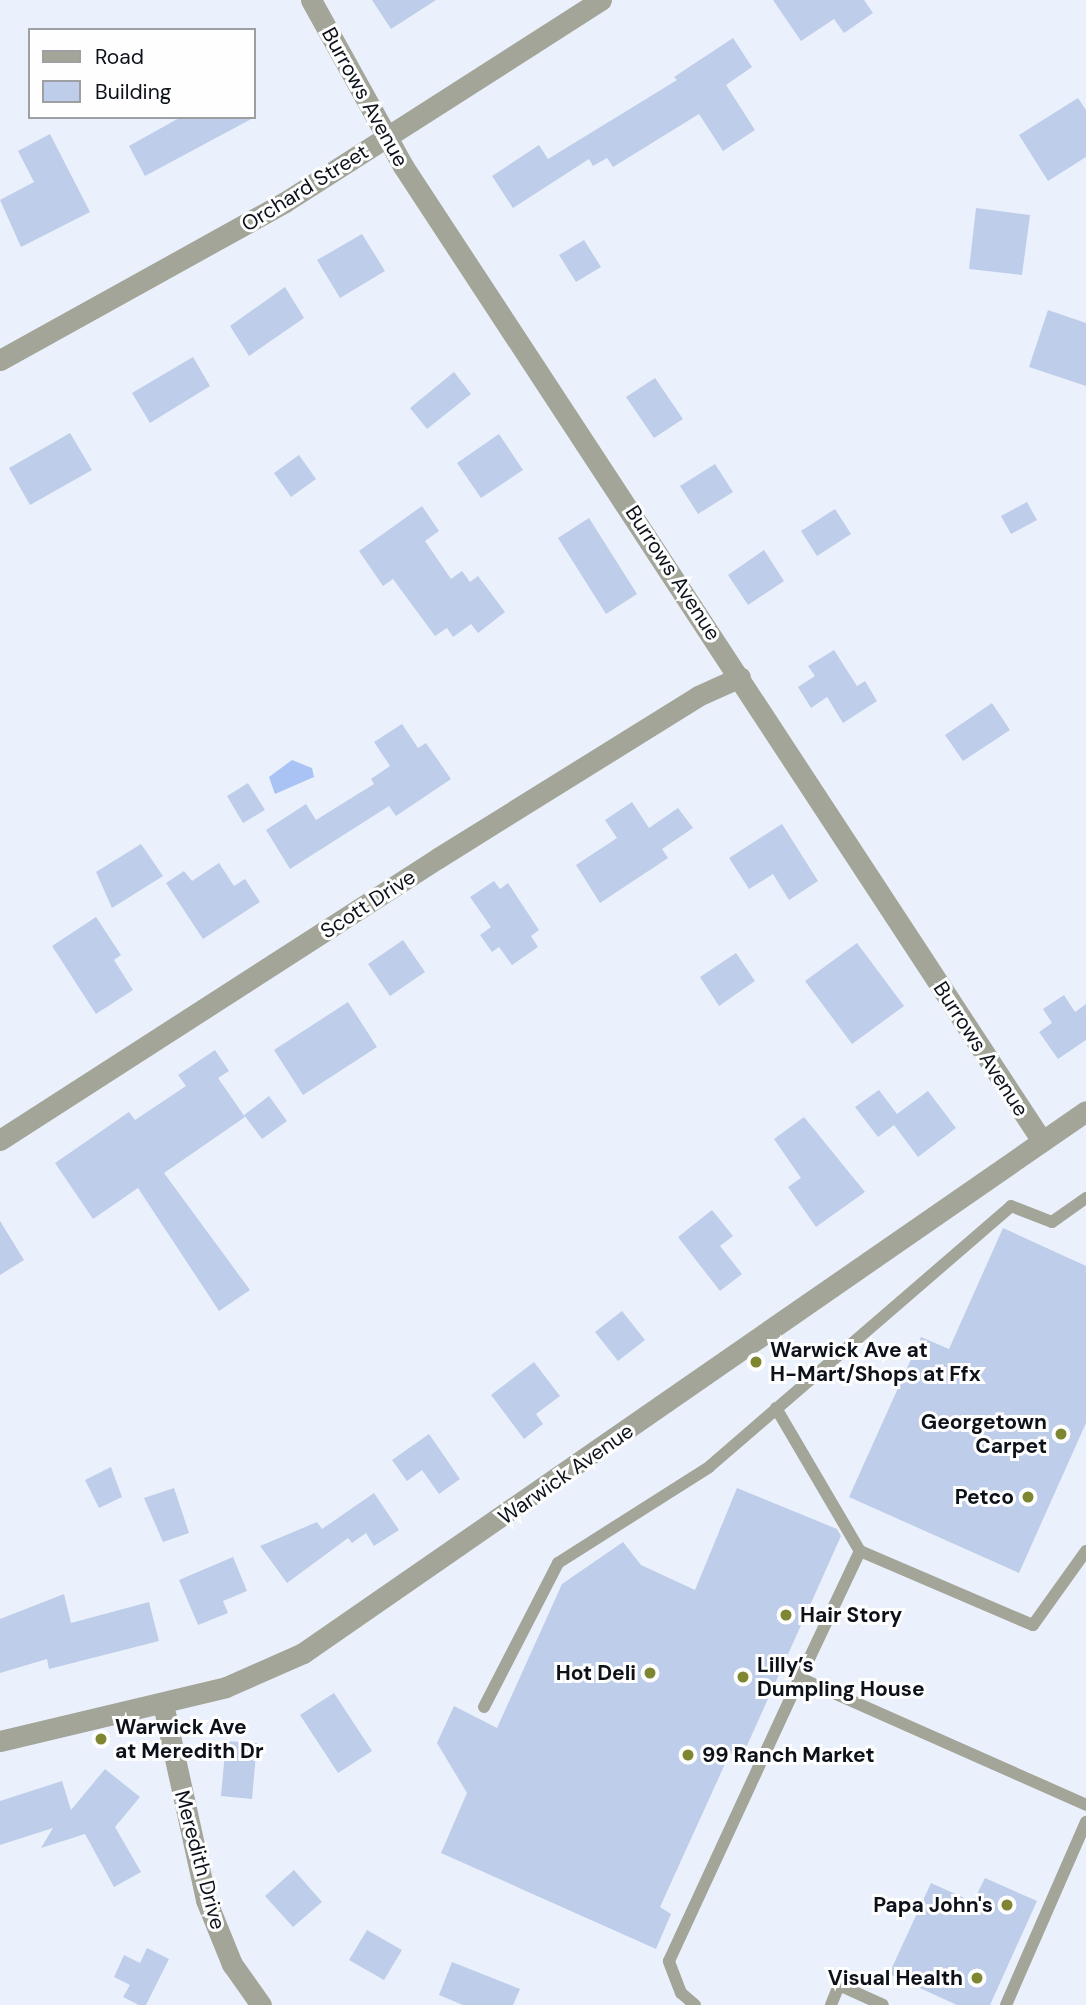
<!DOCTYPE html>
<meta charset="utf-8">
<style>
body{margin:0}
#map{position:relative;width:1086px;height:2005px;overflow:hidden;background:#eaf1fc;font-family:"DM Sans",sans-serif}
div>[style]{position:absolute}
.water>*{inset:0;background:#a9c3f5}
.building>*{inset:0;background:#becde9}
.service>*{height:12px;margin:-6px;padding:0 6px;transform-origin:6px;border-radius:6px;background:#a3a598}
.minor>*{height:21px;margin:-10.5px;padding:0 10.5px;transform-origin:10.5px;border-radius:10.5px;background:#a3a598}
.dots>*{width:19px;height:19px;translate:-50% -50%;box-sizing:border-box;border:4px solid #fefefe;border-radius:50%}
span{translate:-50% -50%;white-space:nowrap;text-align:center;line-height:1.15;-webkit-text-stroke:6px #fefefe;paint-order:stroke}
.street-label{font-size:21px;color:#0c111a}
.poi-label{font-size:21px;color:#0c111a;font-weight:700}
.left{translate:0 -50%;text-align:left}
.right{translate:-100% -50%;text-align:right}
.legend{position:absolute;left:28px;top:28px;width:228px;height:91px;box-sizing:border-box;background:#fefefe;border:2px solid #9d9fa3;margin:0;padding:9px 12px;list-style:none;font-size:21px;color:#0c111a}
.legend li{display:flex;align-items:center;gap:14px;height:35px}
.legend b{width:35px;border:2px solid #9d9fa3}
</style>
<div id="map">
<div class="water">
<i style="clip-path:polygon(292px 760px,312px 768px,314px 777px,275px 794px,269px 777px)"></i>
</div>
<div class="building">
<i style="clip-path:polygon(372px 0,436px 0,391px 29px)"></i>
<i style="clip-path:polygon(773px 0,864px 0,873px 13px,844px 33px,834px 19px,801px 41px)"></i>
<i style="clip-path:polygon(733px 38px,752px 67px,726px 85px,755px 130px,723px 151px,699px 114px,613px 167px,607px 158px,593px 166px,589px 159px,513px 208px,492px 176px,539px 145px,548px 159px,677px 80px,674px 77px)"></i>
<i style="clip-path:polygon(1078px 98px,1086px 110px,1086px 157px,1048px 181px,1019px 135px)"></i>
<i style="clip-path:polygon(181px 117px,255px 117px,145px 176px,129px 146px)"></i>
<i style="clip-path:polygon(50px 134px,90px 212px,21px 247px,0 200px,34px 182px,18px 151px)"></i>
<i style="clip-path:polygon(976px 208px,1030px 215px,1022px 275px,969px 269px)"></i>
<i style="clip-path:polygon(362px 234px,385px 271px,340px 298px,317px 260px)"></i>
<i style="clip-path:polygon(584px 240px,601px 267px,576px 282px,559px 255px)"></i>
<i style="clip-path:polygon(285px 287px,304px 318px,249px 356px,230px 326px)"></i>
<i style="clip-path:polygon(1048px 310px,1086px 323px,1086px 386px,1029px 367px)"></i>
<i style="clip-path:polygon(193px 357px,210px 386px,150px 423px,132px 393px)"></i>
<i style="clip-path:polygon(454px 372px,471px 394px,427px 429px,410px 408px)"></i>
<i style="clip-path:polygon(655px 378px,683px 419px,654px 438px,626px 397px)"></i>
<i style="clip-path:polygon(70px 433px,92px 470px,30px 505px,9px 468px)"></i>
<i style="clip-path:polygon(499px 434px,523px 470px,481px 498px,457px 463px)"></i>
<i style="clip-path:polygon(299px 455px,316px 479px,291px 497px,274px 473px)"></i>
<i style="clip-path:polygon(715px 464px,733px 492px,698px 514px,680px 486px)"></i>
<i style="clip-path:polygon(1027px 502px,1037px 520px,1011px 534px,1001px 516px)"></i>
<i style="clip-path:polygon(422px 506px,439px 531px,425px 541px,451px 579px,462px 571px,470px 582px,478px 576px,505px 612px,478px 633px,471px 624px,453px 637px,447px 628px,435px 636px,393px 579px,383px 586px,359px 551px)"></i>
<i style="clip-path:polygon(835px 509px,851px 534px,817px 556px,801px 531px)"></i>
<i style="clip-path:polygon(589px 518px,637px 594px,606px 614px,558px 538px)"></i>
<i style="clip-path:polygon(764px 550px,784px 581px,748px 605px,728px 575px)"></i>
<i style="clip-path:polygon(834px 650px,857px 686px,865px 681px,877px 701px,843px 723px,827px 697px,811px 708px,798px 687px,815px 676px,808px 666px)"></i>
<i style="clip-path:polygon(992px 703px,1010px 730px,963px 761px,945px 735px)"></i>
<i style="clip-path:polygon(402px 724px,418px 748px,426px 743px,451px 779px,396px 816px,389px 806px,290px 869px,266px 830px,306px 804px,316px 820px,374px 784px,371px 779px,390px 766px,374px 742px)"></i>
<i style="clip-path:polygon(248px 783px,265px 810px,243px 823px,227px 796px)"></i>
<i style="clip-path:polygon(632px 802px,649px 828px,678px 808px,693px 828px,662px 849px,668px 858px,600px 903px,576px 865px,617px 838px,605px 820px)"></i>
<i style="clip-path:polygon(782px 824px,818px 881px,789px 900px,773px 874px,749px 889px,729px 858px)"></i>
<i style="clip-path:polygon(141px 844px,163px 876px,112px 908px,96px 872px)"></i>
<i style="clip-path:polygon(219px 863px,234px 886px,245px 879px,260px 902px,203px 939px,166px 883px,184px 871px,192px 881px)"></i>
<i style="clip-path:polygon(494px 881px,500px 889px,508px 883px,539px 930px,531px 936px,538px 947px,512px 965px,499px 947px,492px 952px,480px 935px,491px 927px,470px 897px)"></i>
<i style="clip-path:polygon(96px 917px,121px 955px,114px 960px,133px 990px,96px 1014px,52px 946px)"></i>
<i style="clip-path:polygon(403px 940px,425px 972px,390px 996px,368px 964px)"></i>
<i style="clip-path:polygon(857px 943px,904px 1006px,852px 1044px,805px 981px)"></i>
<i style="clip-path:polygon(736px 953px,755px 981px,719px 1006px,700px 977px)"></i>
<i style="clip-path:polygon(1064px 995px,1075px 1012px,1086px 1004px,1086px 1040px,1058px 1059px,1039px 1032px,1052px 1023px,1043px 1009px)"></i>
<i style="clip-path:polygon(348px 1002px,377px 1047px,303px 1095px,274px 1050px)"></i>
<i style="clip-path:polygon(215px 1050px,229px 1071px,218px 1078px,245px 1117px,164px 1173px,250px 1290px,219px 1311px,138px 1188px,93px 1219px,55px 1163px,129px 1112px,135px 1120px,186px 1086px,178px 1075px)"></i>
<i style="clip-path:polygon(879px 1090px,897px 1114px,928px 1091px,956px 1128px,918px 1157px,894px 1125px,878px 1137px,855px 1107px)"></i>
<i style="clip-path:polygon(269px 1096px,287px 1121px,262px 1139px,244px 1115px)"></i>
<i style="clip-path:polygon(804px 1117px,865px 1192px,816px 1227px,788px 1187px,801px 1178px,774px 1139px)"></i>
<i style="clip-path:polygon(712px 1210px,733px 1236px,720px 1246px,742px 1274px,720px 1291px,678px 1237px)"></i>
<i style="clip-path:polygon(0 1221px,24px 1260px,0 1275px)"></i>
<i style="clip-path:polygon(1003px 1228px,1086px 1266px,1086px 1423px,1019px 1573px,849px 1497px,921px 1337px,949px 1349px)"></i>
<i style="clip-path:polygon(622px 1311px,645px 1340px,618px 1361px,595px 1332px)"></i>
<i style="clip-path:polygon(534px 1362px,560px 1396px,536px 1414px,543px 1424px,524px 1439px,491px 1395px)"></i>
<i style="clip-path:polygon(429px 1434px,460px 1479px,439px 1494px,422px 1470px,407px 1481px,392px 1460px)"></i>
<i style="clip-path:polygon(111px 1467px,122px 1497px,99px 1508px,85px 1480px)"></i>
<i style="clip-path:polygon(174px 1488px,189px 1533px,163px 1542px,144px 1498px)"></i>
<i style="clip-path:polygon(737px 1488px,837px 1529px,841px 1536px,741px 1759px,730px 1753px,660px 1907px,671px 1914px,656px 1949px,441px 1853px,467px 1793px,437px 1743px,454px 1706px,497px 1728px,562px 1584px,623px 1542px,641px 1565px,695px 1590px)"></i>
<i style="clip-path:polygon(374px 1493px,399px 1530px,374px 1546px,366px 1533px,352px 1543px,348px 1538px,287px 1583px,260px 1546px,317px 1522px,322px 1529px)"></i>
<i style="clip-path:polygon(233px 1557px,247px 1591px,223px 1601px,228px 1613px,198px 1625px,179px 1580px)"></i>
<i style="clip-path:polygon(64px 1594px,71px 1623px,149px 1602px,159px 1641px,49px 1669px,47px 1659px,0 1673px,0 1619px)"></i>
<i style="clip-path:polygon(334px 1693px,372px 1751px,338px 1773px,300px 1715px)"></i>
<i style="clip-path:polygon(226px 1741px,257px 1743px,252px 1799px,221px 1796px)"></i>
<i style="clip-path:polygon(105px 1769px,140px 1797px,115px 1827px,141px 1872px,114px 1887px,85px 1834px,41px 1848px,53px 1828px,0 1845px,0 1801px,62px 1781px,71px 1810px)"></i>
<i style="clip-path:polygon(294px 1870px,322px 1902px,293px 1927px,265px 1896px)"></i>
<i style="clip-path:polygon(985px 1878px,1037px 1901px,990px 2005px,957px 2005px,889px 1974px,931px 1883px,973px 1902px)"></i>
<i style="clip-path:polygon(367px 1930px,402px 1950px,384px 1980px,349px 1960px)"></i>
<i style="clip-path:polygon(147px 1948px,169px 1959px,146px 2005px,139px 2005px,123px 1997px,130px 1985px,114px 1977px,124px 1955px,140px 1963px)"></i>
<i style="clip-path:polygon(452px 1962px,520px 1989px,513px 2005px,463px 2005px,439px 1995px)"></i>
</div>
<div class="service">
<i style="left:776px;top:1408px;width:166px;rotate:59.6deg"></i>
<i style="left:800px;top:1678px;width:140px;rotate:-64.7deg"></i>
<i style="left:860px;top:1551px;width:188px;rotate:23.2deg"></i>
<i style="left:1033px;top:1625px;width:91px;rotate:-54.4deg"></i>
<i style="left:484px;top:1707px;width:162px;rotate:-62.8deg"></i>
<i style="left:558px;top:1563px;width:179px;rotate:-32.4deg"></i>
<i style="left:709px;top:1467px;width:399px;rotate:-40.8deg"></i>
<i style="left:1011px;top:1206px;width:44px;rotate:21.3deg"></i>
<i style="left:1052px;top:1222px;width:42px;rotate:-35.2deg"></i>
<i style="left:695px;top:2005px;width:18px;rotate:-139deg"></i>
<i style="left:681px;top:1993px;width:34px;rotate:-111deg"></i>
<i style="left:669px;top:1961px;width:312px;rotate:-65.2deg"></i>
<i style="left:800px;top:1678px;width:313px;rotate:23.9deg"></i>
<i style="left:831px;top:2005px;width:22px;rotate:-68deg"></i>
<i style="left:839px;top:1985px;width:48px;rotate:24.4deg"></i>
<i style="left:1006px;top:2005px;width:200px;rotate:-66.4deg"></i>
</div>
<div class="minor">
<i style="left:311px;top:0;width:190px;rotate:61deg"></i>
<i style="left:403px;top:166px;width:1166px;rotate:56.76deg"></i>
<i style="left:0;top:360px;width:326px;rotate:-29deg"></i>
<i style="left:285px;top:202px;width:375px;rotate:-32.6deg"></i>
<i style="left:0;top:1140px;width:521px;rotate:-32.77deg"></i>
<i style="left:438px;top:858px;width:306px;rotate:-31.9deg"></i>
<i style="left:698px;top:696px;width:46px;rotate:-24.3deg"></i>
<i style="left:163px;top:1704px;width:201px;rotate:77.6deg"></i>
<i style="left:206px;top:1900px;width:69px;rotate:67.9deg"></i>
<i style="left:232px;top:1964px;width:50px;rotate:54.7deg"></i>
<i style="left:0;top:1741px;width:232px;rotate:-13.4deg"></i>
<i style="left:226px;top:1687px;width:84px;rotate:-23.8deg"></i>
<i style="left:303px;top:1653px;width:952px;rotate:-34.69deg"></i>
</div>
<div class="dots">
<i style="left:756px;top:1362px;background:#7e8632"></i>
<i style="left:1061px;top:1434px;background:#7e8632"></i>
<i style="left:1028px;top:1497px;background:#7e8632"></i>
<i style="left:786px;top:1615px;background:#7e8632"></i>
<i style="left:650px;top:1673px;background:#7e8632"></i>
<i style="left:743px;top:1677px;background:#7e8632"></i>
<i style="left:101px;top:1739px;background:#7e8632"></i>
<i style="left:688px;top:1755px;background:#7e8632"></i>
<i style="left:1007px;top:1905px;background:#7e8632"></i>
<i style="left:977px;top:1978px;background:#7e8632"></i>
</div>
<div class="street-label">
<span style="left:365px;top:97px;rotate:61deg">Burrows Avenue</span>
<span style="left:305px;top:188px;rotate:-32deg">Orchard Street</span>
<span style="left:673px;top:573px;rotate:57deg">Burrows Avenue</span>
<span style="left:368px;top:904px;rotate:-33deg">Scott Drive</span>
<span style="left:981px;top:1049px;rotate:57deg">Burrows Avenue</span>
<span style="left:566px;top:1474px;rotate:-35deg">Warwick Avenue</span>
<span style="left:200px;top:1860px;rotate:75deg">Meredith Drive</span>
</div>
<div class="poi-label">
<span class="left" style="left:770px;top:1362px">Warwick Ave at<br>H-Mart/Shops at Ffx</span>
<span class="right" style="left:1047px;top:1434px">Georgetown<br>Carpet</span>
<span class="right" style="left:1014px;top:1497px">Petco</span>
<span class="left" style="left:800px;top:1615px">Hair Story</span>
<span class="left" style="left:757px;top:1677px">Lilly’s<br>Dumpling House</span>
<span class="right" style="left:636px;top:1673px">Hot Deli</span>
<span class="left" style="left:115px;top:1739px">Warwick Ave<br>at Meredith Dr</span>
<span class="left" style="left:702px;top:1755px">99 Ranch Market</span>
<span class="right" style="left:993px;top:1905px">Papa John's</span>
<span class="right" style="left:963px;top:1978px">Visual Health</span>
</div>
<ul class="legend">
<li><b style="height:9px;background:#a3a598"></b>Road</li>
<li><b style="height:19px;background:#becde9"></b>Building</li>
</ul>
</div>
